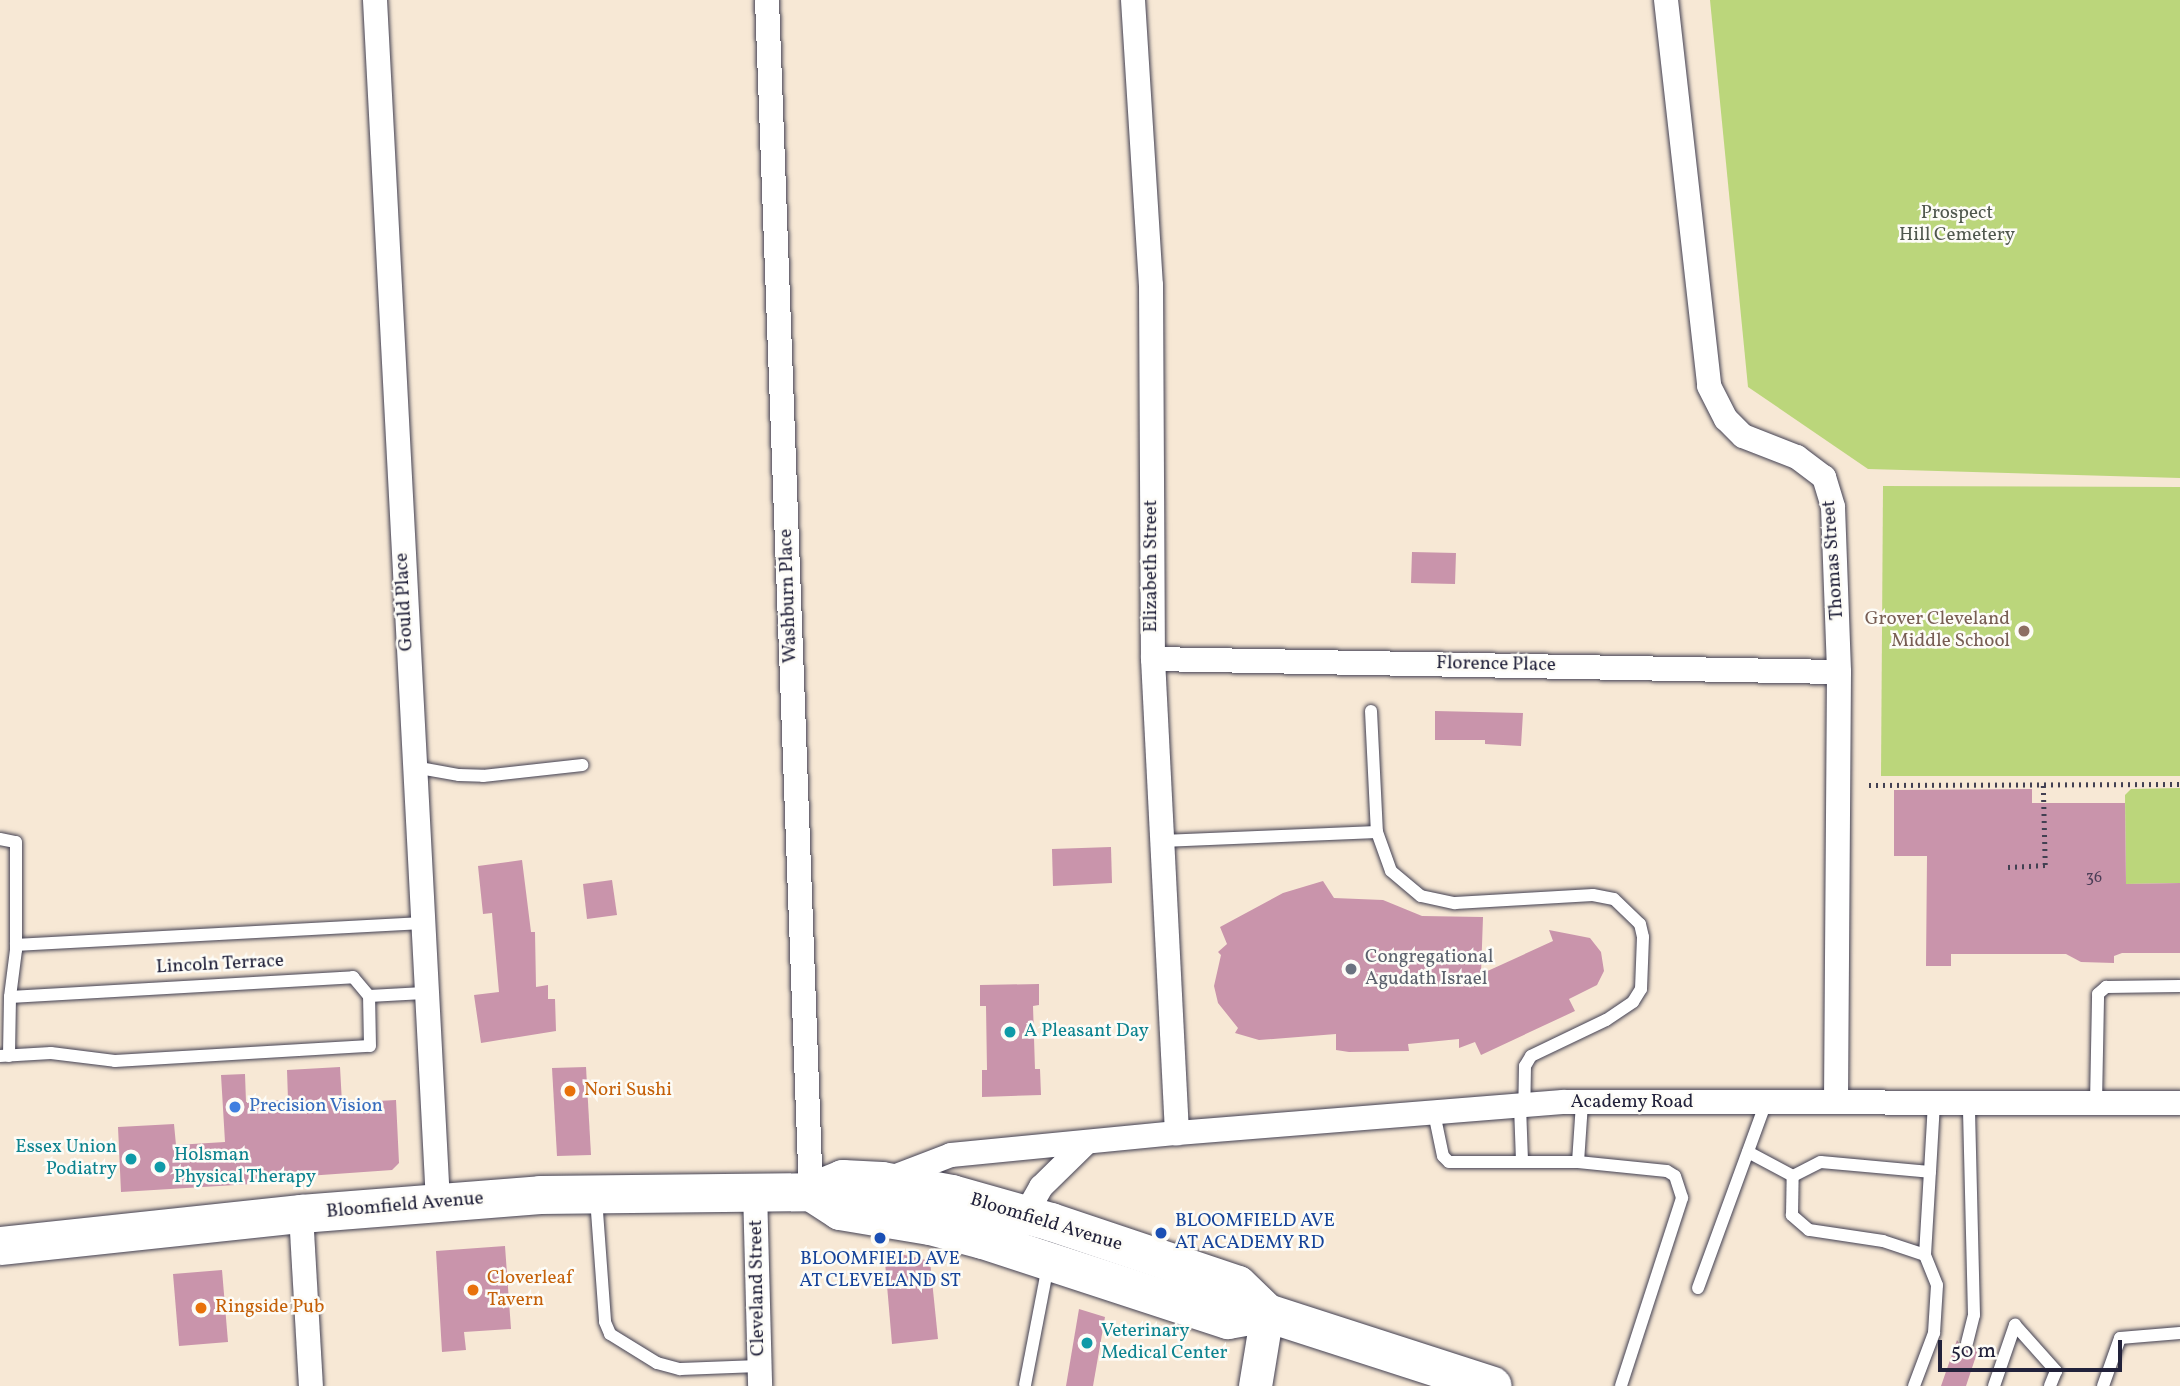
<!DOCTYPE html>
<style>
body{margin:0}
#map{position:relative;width:2180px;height:1386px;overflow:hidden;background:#f7e8d5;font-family:Vollkorn,serif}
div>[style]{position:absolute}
.green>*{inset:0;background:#bbd67b}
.building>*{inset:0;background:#c994ab}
.path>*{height:4.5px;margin-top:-2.25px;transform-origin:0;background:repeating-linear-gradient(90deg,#424052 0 2px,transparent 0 7px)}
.roads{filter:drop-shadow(0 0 2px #424052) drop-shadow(0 0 2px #424052)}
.service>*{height:12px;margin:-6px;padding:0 6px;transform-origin:6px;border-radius:6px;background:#fff}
.minor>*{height:24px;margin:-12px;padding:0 12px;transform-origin:12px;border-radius:12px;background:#fff}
.secondary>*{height:33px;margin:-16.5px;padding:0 16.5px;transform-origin:16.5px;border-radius:16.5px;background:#fff}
.primary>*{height:38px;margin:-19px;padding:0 19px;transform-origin:19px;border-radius:19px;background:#fff}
.dots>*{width:19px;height:19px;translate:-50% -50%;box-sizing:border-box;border:4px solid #fdfcf7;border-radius:50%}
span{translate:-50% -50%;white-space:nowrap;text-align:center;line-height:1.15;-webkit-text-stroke:5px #fdfcf7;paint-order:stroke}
.number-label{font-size:16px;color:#4c3e57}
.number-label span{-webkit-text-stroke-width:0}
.park-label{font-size:19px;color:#50584e}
.street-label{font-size:19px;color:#22223b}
.education-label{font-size:19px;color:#785e54}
.right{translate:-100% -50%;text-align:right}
.worship-label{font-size:19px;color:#5b616d}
.left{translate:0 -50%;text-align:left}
.culture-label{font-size:19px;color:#0d838f}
.food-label{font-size:19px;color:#c56008}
.shop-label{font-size:19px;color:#366cbe}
.transit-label{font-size:19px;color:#164399}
.scale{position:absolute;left:1938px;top:1340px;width:184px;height:32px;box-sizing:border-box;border:4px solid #22223b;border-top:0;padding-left:9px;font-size:21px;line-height:24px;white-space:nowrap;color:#22223b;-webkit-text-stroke:5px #fdfcf7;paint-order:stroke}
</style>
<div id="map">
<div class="green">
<i style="clip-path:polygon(1710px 0,2180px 0,2180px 478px,1868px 469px,1748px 387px)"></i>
<i style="clip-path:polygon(1883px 486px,2180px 487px,2180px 776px,1881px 776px)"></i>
<i style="clip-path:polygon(2180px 788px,2180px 883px,2126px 884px,2125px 795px,2131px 789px)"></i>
</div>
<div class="building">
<i style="clip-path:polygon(1412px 552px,1456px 553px,1455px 584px,1411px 583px)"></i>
<i style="clip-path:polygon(1435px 711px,1523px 713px,1521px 746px,1485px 744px,1485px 740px,1435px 740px)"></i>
<i style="clip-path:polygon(2032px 789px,2032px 803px,2125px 803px,2126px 884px,2180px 883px,2180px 953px,2122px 953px,2114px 956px,2114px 963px,2081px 962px,2066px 954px,1951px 954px,1951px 966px,1926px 966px,1927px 856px,1894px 856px,1894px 790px)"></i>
<i style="clip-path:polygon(1111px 847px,1112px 883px,1053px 886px,1052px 849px)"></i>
<i style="clip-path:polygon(522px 860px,531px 932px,535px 932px,536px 987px,548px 985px,548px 999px,555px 999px,556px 1031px,481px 1043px,474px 995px,499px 992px,492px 913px,483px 914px,478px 866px)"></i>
<i style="clip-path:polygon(612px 880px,617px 915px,587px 919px,583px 884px)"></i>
<i style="clip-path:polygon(1323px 881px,1334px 898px,1383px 900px,1422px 916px,1483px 917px,1481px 974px,1553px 941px,1549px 930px,1590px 938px,1601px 952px,1604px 971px,1597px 985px,1569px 999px,1575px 1011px,1481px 1055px,1475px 1042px,1459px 1048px,1459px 1039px,1408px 1044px,1409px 1051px,1349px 1052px,1336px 1050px,1336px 1034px,1259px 1040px,1235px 1033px,1238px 1028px,1218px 1003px,1214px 986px,1221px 955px,1218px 952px,1227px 944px,1220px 927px,1283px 893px)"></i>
<i style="clip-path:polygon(1039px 984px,1039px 1005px,1033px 1006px,1035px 1069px,1040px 1069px,1041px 1095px,982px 1097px,982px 1070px,987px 1070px,986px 1006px,980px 1006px,980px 985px)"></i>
<i style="clip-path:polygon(340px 1067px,342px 1103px,396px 1100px,399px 1163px,392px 1170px,252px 1180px,252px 1184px,121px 1192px,118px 1127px,174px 1124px,176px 1145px,225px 1142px,221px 1075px,245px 1074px,246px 1102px,288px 1100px,287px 1070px)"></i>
<i style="clip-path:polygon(586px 1067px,591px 1155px,557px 1156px,552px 1068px)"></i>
<i style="clip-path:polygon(505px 1246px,511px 1329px,464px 1332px,466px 1350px,442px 1352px,436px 1251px)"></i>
<i style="clip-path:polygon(884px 1250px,930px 1261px,938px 1339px,892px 1344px)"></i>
<i style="clip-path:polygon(222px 1270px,228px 1342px,179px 1346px,173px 1274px)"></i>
<i style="clip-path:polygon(1079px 1309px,1105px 1317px,1093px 1386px,1066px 1386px)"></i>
<i style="clip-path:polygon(1957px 1340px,1964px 1351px,1979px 1347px,1966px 1386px,1941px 1386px)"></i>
</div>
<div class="path">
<i style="left:1869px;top:785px;width:311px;rotate:-0.2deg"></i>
<i style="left:2008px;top:867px;width:37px;rotate:-3deg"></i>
<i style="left:2045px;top:865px;width:81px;rotate:-91.4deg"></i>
</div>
<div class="roads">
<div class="service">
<i style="left:1371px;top:711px;width:121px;rotate:87.2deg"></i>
<i style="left:1377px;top:832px;width:41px;rotate:70.3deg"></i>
<i style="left:1391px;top:871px;width:39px;rotate:40deg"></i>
<i style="left:1421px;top:896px;width:35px;rotate:12deg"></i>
<i style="left:1455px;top:903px;width:138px;rotate:-3.3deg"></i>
<i style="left:1593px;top:895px;width:21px;rotate:11deg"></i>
<i style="left:1614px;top:899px;width:36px;rotate:44deg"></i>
<i style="left:1640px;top:924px;width:13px;rotate:77deg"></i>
<i style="left:1643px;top:937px;width:52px;rotate:92.2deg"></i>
<i style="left:1641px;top:989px;width:15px;rotate:122deg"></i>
<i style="left:1633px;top:1002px;width:32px;rotate:146deg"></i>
<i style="left:1606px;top:1020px;width:83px;rotate:154.4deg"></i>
<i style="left:1531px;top:1056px;width:12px;rotate:121deg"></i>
<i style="left:1525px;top:1066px;width:39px;rotate:91deg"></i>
<i style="left:414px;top:767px;width:46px;rotate:10.1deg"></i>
<i style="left:459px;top:775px;width:24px;rotate:2deg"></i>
<i style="left:483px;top:776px;width:100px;rotate:-6.3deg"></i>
<i style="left:0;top:839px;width:16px;rotate:11deg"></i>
<i style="left:16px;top:842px;width:108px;rotate:90deg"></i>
<i style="left:16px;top:950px;width:47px;rotate:97.3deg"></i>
<i style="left:10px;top:997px;width:59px;rotate:91deg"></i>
<i style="left:1162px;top:841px;width:215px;rotate:-2.4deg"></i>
<i style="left:16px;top:945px;width:406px;rotate:-3.1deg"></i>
<i style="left:369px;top:996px;width:55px;rotate:-3.1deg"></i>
<i style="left:10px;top:997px;width:344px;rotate:-3.3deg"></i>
<i style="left:353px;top:977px;width:25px;rotate:50deg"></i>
<i style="left:0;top:1056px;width:51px;rotate:-3.4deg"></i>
<i style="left:51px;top:1053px;width:64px;rotate:7.1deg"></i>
<i style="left:115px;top:1061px;width:255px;rotate:-3.4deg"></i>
<i style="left:370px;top:1046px;width:50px;rotate:-91.1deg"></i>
<i style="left:2096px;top:1103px;width:109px;rotate:-88.9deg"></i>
<i style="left:2098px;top:994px;width:11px;rotate:-41deg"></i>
<i style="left:2106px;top:987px;width:74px;rotate:-0.8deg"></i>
<i style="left:1520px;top:1106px;width:55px;rotate:87.9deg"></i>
<i style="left:1434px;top:1113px;width:44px;rotate:78.2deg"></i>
<i style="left:1443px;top:1156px;width:8px;rotate:45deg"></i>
<i style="left:1449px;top:1162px;width:129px"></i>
<i style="left:1578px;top:1162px;width:89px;rotate:5.8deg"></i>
<i style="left:1667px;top:1171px;width:9px;rotate:32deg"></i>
<i style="left:1675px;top:1176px;width:23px;rotate:72deg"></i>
<i style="left:1682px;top:1198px;width:198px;rotate:108deg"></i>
<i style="left:1748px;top:1152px;width:51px;rotate:28.1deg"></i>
<i style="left:1578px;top:1162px;width:59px;rotate:-86.1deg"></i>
<i style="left:596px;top:1198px;width:124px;rotate:85.8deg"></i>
<i style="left:605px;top:1322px;width:13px;rotate:67deg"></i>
<i style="left:610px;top:1334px;width:55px;rotate:31.7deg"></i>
<i style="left:657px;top:1363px;width:24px;rotate:15deg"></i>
<i style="left:680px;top:1369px;width:79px;rotate:-2.2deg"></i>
<i style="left:1925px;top:1255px;width:44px;rotate:-161.6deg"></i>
<i style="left:1883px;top:1241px;width:75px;rotate:-171.5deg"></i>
<i style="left:1809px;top:1230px;width:23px;rotate:-139deg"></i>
<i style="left:1792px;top:1215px;width:39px;rotate:-89deg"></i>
<i style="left:1793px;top:1176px;width:31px;rotate:-27deg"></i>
<i style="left:1821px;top:1162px;width:109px;rotate:5.2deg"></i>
<i style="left:1930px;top:1172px;width:69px;rotate:-86.7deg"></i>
<i style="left:1698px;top:1288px;width:198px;rotate:-69.9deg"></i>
<i style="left:1967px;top:1343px;width:29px;rotate:-76deg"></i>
<i style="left:1974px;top:1315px;width:212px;rotate:-91.4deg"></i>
<i style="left:1025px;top:1385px;width:121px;rotate:-79.1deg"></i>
<i style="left:1914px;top:1386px;width:57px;rotate:-69.3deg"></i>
<i style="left:1934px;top:1333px;width:48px;rotate:-86.4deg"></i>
<i style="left:1937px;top:1285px;width:32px;rotate:-112deg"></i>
<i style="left:1925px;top:1255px;width:83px;rotate:-86.6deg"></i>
<i style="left:1994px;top:1386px;width:65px;rotate:-71deg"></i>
<i style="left:2015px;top:1325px;width:62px;rotate:48.3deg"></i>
<i style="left:2056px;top:1371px;width:16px;rotate:112deg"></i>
<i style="left:2103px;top:1386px;width:51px;rotate:-70.5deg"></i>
<i style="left:2120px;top:1338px;width:60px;rotate:-4.8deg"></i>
</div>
<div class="minor">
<i style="left:375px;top:0;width:1205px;rotate:87deg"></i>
<i style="left:767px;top:0;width:1193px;rotate:87.89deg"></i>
<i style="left:1133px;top:0;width:286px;rotate:86.4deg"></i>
<i style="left:1151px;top:285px;width:374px;rotate:89.7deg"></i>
<i style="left:1153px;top:659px;width:475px;rotate:87.1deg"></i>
<i style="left:1666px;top:0;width:388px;rotate:83.6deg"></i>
<i style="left:1709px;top:386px;width:37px;rotate:63deg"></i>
<i style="left:1726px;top:419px;width:24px;rotate:45deg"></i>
<i style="left:1743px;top:436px;width:58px;rotate:21.3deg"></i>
<i style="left:1797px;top:457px;width:34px;rotate:37deg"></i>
<i style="left:1824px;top:477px;width:31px;rotate:73deg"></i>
<i style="left:1833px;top:507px;width:165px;rotate:87.9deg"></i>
<i style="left:1839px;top:672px;width:430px;rotate:90.4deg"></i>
<i style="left:1153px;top:659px;width:686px;rotate:1.09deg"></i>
<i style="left:886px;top:1180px;width:70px;rotate:-21deg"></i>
<i style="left:951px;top:1155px;width:227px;rotate:-5.6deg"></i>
<i style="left:1177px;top:1133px;width:387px;rotate:-4.6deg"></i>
<i style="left:1563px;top:1102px;width:617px;rotate:0.09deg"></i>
<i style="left:755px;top:1190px;width:196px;rotate:88.5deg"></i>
<i style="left:301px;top:1214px;width:172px;rotate:86.7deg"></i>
<i style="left:1019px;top:1226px;width:45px;rotate:-60.6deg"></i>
<i style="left:1041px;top:1187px;width:63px;rotate:-44.4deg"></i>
</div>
<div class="secondary">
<i style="left:1255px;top:1386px;width:74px;rotate:-80.7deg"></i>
</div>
<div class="primary">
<i style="left:811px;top:1192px;width:35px;rotate:33deg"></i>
<i style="left:840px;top:1211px;width:91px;rotate:9.5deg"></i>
<i style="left:930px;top:1226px;width:55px;rotate:14.8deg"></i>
<i style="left:983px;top:1240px;width:258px;rotate:18.1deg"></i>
<i style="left:1228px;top:1320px;width:40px;rotate:-10deg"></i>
<i style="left:0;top:1246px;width:303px;rotate:-6.1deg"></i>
<i style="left:301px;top:1214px;width:240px;rotate:-4.5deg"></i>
<i style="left:540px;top:1195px;width:271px;rotate:-0.6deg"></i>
<i style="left:811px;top:1192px;width:35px;rotate:-22deg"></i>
<i style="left:843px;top:1179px;width:39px;rotate:3deg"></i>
<i style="left:882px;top:1181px;width:71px;rotate:10.5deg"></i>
<i style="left:952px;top:1194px;width:103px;rotate:15.8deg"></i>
<i style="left:1051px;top:1222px;width:197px;rotate:18.6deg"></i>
<i style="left:1238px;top:1285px;width:40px;rotate:44deg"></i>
<i style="left:1267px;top:1313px;width:237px;rotate:17.9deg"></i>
</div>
</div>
<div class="dots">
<i style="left:2024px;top:631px;background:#8d6e63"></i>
<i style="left:1351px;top:969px;background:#6b7280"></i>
<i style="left:1010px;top:1032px;background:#0f9aa8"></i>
<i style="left:570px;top:1091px;background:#e8710a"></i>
<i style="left:235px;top:1107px;background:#3f7fe0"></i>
<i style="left:131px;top:1159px;background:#0f9aa8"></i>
<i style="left:160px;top:1167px;background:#0f9aa8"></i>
<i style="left:1161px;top:1233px;background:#1a4fb4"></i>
<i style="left:880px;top:1238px;background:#1a4fb4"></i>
<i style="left:473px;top:1290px;background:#e8710a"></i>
<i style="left:201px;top:1308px;background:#e8710a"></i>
<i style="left:1087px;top:1343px;background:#0f9aa8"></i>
</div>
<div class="number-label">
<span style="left:2094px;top:878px">36</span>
</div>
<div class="park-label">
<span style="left:1957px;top:225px">Prospect<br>Hill Cemetery</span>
</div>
<div class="street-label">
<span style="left:1834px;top:560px;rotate:-94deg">Thomas Street</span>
<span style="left:1152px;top:566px;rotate:-90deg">Elizabeth Street</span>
<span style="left:789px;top:596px;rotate:-92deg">Washburn Place</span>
<span style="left:405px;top:602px;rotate:-93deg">Gould Place</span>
<span style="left:1496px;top:665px;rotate:1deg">Florence Place</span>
<span style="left:220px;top:965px;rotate:-3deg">Lincoln Terrace</span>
<span style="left:1632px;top:1103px">Academy Road</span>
<span style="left:405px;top:1206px;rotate:-5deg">Bloomfield Avenue</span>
<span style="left:1046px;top:1223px;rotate:17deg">Bloomfield Avenue</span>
<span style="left:758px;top:1288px;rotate:-91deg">Cleveland Street</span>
</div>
<div class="education-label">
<span class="right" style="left:2010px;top:631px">Grover Cleveland<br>Middle School</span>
</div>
<div class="worship-label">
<span class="left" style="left:1365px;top:969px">Congregational<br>Agudath Israel</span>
</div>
<div class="culture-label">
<span class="left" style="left:1024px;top:1032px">A Pleasant Day</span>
<span class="right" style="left:117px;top:1159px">Essex Union<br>Podiatry</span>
<span class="left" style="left:174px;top:1167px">Holsman<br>Physical Therapy</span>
<span class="left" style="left:1101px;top:1343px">Veterinary<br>Medical Center</span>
</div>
<div class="food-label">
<span class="left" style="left:584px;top:1091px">Nori Sushi</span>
<span class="left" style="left:487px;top:1290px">Cloverleaf<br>Tavern</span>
<span class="left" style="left:215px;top:1308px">Ringside Pub</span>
</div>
<div class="shop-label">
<span class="left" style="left:249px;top:1107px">Precision Vision</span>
</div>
<div class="transit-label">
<span class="left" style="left:1175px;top:1233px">BLOOMFIELD AVE<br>AT ACADEMY RD</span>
<span style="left:880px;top:1271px">BLOOMFIELD AVE<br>AT CLEVELAND ST</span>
</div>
<div class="scale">50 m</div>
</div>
